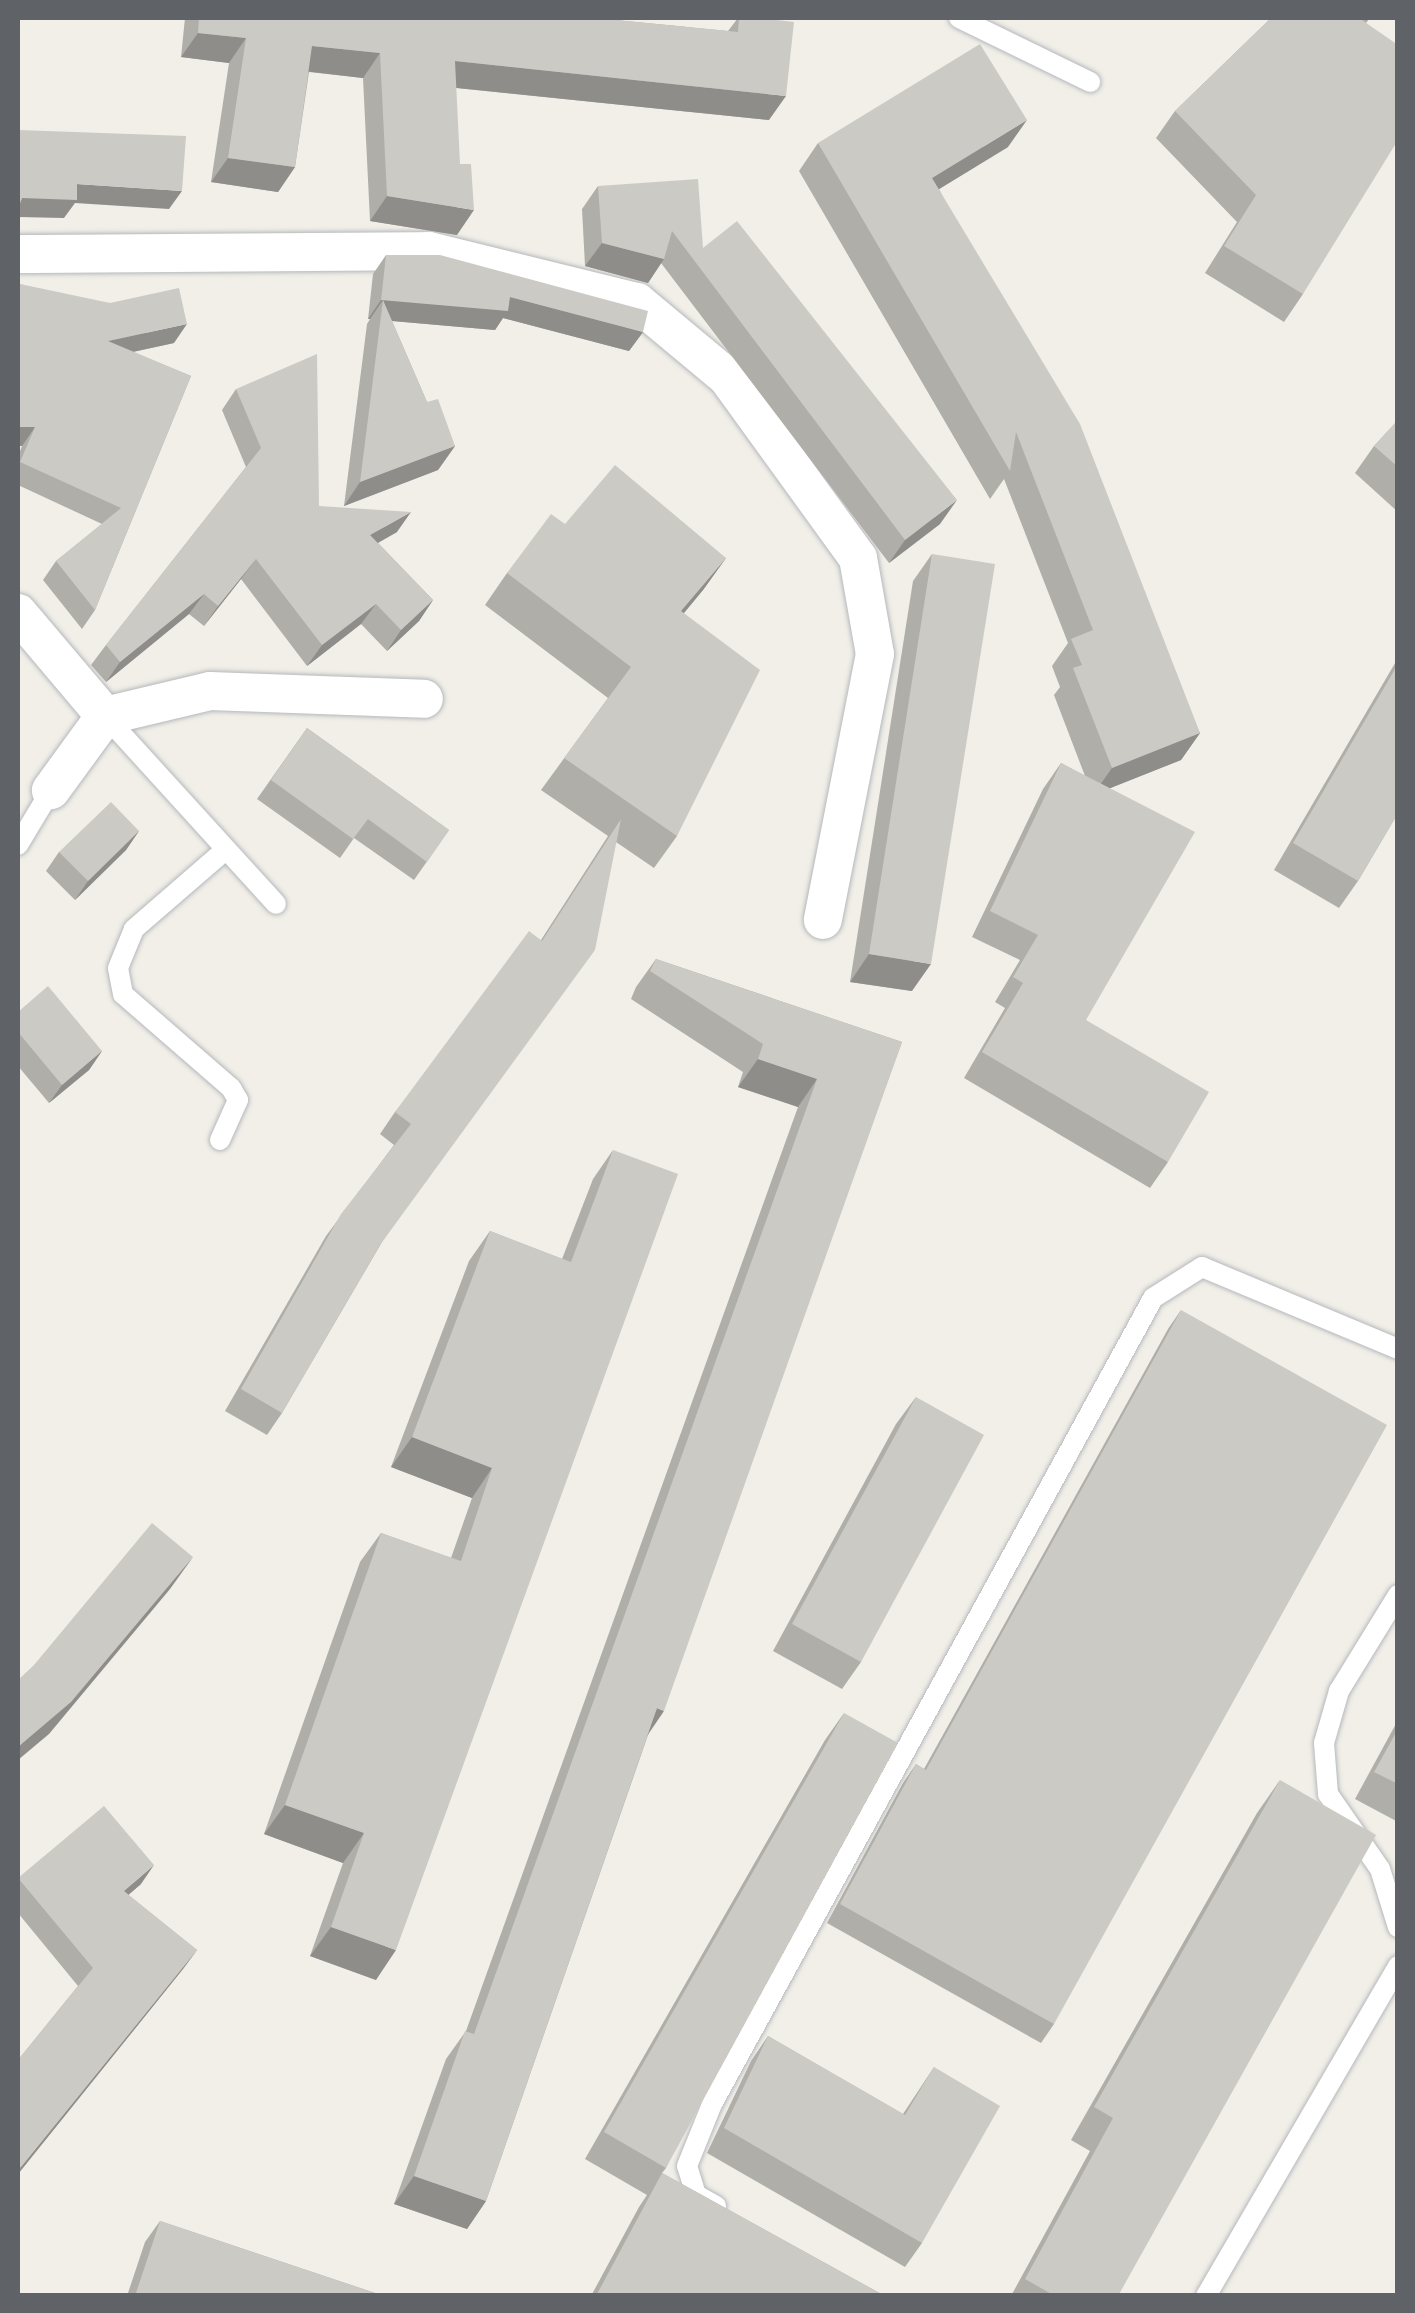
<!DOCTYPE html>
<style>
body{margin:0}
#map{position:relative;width:1415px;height:2313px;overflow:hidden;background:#f1efe8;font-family:Signika,sans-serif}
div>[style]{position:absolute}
.roads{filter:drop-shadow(0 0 2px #b5b8bc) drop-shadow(0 0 2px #b5b8bc)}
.service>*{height:20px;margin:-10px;padding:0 10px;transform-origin:10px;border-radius:10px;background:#fff}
.minor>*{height:38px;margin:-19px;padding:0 19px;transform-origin:19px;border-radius:19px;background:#fff}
.wall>*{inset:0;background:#afaea9}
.shaded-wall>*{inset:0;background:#8f8d8a}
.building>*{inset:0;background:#cccac5}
span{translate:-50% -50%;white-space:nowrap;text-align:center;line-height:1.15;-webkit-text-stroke:8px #fff;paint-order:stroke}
.frame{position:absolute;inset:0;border:20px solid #5f6368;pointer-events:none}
</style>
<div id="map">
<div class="roads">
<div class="service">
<i style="left:959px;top:18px;width:146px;rotate:26deg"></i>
<i style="left:105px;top:716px;width:254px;rotate:47.7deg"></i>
<i style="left:18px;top:845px;width:64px;rotate:-59deg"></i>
<i style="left:220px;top:1140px;width:44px;rotate:-65.8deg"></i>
<i style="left:238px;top:1100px;width:14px;rotate:-120deg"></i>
<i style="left:231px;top:1088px;width:143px;rotate:-139deg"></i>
<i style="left:123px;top:994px;width:26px;rotate:-101deg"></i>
<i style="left:118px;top:968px;width:42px;rotate:-67.7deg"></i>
<i style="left:134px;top:929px;width:119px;rotate:-40.9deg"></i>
<i style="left:1398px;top:1595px;width:113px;rotate:121.6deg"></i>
<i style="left:1339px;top:1691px;width:54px;rotate:106.1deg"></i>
<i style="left:1324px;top:1743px;width:51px;rotate:85.5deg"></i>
<i style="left:1328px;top:1794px;width:91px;rotate:55.3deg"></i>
<i style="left:1380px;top:1869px;width:61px;rotate:72.8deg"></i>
<i style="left:716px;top:2206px;width:23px;rotate:-151deg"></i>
<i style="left:696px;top:2195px;width:30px;rotate:-107deg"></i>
<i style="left:687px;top:2166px;width:67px;rotate:-68deg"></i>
<i style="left:712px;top:2104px;width:919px;rotate:-61.31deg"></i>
<i style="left:1153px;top:1298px;width:58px;rotate:-32.3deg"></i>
<i style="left:1202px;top:1267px;width:212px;rotate:22.7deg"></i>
<i style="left:1206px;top:2296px;width:382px;rotate:-59.8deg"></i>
</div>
<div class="minor">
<i style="left:18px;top:254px;width:411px;rotate:-0.4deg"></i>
<i style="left:429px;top:251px;width:214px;rotate:13.8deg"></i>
<i style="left:637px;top:302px;width:117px;rotate:39.8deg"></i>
<i style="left:727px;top:377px;width:223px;rotate:54.1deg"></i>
<i style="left:858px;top:558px;width:97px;rotate:80deg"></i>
<i style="left:875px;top:654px;width:271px;rotate:101.1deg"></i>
<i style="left:18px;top:613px;width:135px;rotate:49.8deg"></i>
<i style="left:105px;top:716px;width:92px;rotate:126.1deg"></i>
<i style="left:105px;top:716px;width:108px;rotate:-13.4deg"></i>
<i style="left:210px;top:691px;width:214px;rotate:2.1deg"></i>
</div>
</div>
<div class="wall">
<i style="clip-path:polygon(185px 18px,595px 18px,728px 31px,738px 18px,759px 18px,769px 120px,456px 88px,457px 235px,370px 221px,363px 78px,309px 72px,295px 167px,278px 192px,211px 182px,229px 63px,181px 57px)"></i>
<i style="clip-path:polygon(1271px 18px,1370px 18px,1366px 23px,1303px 294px,1284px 322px,1205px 273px,1237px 222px,1156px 138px,1175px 111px)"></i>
<i style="clip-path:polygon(818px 143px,1008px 147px,939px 189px,1200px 733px,1181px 760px,1110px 788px,1086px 1020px,1168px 1162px,1150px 1188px,964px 1078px,1005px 1008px,995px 1002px,1020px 960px,972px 937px,1043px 789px,1061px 763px,1085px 776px,1054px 695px,1060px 687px,1052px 666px,1068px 643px,1004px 479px,990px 499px,799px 171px)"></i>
<i style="clip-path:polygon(598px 186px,703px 248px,940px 524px,889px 563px,661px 263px,648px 283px,585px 266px,582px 209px)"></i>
<i style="clip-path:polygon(386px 255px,643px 332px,629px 351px,503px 318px,495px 330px,392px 321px,427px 402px,455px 446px,438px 470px,344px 506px,367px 324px,370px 319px,368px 319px,373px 274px)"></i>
<i style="clip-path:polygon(18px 268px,20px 284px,174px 343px,133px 352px,191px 376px,95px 610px,82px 629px,43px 580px,56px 561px,102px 524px,18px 485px,18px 456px,22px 446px,18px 446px)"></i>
<i style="clip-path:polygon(236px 389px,319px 506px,397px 532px,378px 543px,433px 600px,419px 621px,387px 651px,361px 624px,307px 666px,241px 579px,204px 626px,189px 614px,106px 682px,91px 665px,106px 645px,246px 467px,222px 410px)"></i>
<i style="clip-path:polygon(1398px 420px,1398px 512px,1355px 473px,1374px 446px)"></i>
<i style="clip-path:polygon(565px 524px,726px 558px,703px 590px,684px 613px,677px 836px,654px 868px,616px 842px,282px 1413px,267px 1435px,225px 1411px,326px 1236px,394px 1145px,380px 1134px,395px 1112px,541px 940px,608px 836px,541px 790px,608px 698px,485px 605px,507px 573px)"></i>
<i style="clip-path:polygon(932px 554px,912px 991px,850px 982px,913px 581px)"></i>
<i style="clip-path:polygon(1398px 658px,1398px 813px,1358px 881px,1339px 908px,1274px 870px)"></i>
<i style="clip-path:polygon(307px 728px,449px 830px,414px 880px,354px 838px,340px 858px,257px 799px)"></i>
<i style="clip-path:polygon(139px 831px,126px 850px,75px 900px,46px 871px,59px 852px)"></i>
<i style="clip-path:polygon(656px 959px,902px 1042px,648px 1735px,486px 2201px,467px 2229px,394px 2204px,446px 2059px,466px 2031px,798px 1107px,738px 1087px,743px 1072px,631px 999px,636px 987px)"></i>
<i style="clip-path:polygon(18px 1012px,102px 1051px,89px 1070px,49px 1103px,18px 1066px)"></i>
<i style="clip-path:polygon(613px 1150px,376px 1980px,310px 1956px,343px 1863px,264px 1834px,360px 1562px,381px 1533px,451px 1558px,472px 1498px,391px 1467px,469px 1261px,490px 1231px,562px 1259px,593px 1179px)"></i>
<i style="clip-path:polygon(1181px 1310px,1054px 2024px,1041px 2043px,827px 1923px,903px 1783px,916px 1764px,924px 1769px,1168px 1329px)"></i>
<i style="clip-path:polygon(916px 1397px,861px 1662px,842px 1689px,773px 1651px,896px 1424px)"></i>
<i style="clip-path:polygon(844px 1713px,666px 2168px,662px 2173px,885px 2296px,591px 2296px,639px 2207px,647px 2195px,585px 2159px,825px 1740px)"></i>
<i style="clip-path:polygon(1398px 1720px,1398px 1822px,1355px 1799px)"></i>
<i style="clip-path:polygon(1280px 1780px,1118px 2296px,1011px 2296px,1090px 2151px,1071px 2140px,1257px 1813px)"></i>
<i style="clip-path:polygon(18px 1878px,141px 1884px,128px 1895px,197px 1950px,183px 1969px,18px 2174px,18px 2060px,78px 1986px,18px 1913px)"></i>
<i style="clip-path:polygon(768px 2036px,903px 2114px,934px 2067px,922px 2243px,905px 2267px,707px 2153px,751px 2061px)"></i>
<i style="clip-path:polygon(160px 2221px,384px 2296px,127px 2296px,145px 2242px)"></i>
</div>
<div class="shaded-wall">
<i style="clip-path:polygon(198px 33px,246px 38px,229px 63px,181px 57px)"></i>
<i style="clip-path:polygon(312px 46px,380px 53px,363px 78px,295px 70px)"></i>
<i style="clip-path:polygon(455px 61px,786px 96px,769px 120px,438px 86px)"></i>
<i style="clip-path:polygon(1027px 120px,1008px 147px,913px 205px,932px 178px)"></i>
<i style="clip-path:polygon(228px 158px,295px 167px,278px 192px,211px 182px)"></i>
<i style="clip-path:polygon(77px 184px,182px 191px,169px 209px,75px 203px,64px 218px,18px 217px,18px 205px,22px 198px)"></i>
<i style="clip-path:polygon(387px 196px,474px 210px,457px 235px,370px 221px)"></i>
<i style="clip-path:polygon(602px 243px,664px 259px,648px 283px,585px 266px)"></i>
<i style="clip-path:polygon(510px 297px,643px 332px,629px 351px,503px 318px,495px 330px,381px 320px,383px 300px)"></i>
<i style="clip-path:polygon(381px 300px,383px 300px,370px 319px,368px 319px)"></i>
<i style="clip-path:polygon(187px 324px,174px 343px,95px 360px,108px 341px)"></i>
<i style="clip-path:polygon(18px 427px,35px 427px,22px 446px,18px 446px)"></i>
<i style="clip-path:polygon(455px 446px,438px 470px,344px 506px,360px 482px)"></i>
<i style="clip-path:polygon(957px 500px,940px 524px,889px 563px,905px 540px)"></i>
<i style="clip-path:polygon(411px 512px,397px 532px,356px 555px,370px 535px)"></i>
<i style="clip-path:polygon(726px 558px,703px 590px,659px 643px,681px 611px)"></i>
<i style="clip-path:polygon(256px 559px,241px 579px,204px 626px,218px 606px)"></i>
<i style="clip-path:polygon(204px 594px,189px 614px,106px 682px,120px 662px)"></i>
<i style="clip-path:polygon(433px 600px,419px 621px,387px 651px,401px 630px)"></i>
<i style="clip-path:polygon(376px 604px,361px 624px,307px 666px,322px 645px)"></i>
<i style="clip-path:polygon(1200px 733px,1181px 760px,1093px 795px,1112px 768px)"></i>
<i style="clip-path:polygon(139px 831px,126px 850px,75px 900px,88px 881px)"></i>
<i style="clip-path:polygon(869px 954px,931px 964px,912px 991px,850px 982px)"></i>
<i style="clip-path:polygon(102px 1051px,89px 1070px,49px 1103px,62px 1085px)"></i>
<i style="clip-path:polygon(758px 1059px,817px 1079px,798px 1107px,738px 1087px)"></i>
<i style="clip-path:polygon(412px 1437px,492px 1468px,472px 1498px,391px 1467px)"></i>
<i style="clip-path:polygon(193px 1557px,170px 1589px,49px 1734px,18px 1760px,18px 1747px)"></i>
<i style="clip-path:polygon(657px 1708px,664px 1711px,645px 1739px)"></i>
<i style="clip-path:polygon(285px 1805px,364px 1833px,343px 1863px,264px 1834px)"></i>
<i style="clip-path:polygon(154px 1865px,141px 1884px,111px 1910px,124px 1891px)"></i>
<i style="clip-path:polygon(331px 1927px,396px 1950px,376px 1980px,310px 1956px)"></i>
<i style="clip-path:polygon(197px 1950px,183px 1969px,18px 2174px,21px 2167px)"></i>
<i style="clip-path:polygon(414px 2176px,486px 2201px,467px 2229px,394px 2204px)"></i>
</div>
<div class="building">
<i style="clip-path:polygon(199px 18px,595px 18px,738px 32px,739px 18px,759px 18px,794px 22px,786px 96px,455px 61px,460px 164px,471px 164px,474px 210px,387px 196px,380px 53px,312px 46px,295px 167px,228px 158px,246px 38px,198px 33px)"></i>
<i style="clip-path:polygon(1271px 18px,1359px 18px,1398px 45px,1398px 140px,1303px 294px,1224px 246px,1256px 195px,1175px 111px)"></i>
<i style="clip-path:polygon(980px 44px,1027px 120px,932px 178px,1080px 424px,1200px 733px,1112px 768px,1073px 668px,1082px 665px,1071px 639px,1093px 630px,1016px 432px,1010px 471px,818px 143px)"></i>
<i style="clip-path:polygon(18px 130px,186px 136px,182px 191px,77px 184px,77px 200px,22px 198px,18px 209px)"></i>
<i style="clip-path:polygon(698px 179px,703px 248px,737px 221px,957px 500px,905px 540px,672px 231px,664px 259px,602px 243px,598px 186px)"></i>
<i style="clip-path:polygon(386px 255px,440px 255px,648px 311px,643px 332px,510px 297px,508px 311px,381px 300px)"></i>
<i style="clip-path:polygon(18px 268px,20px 284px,110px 303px,179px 288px,187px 324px,108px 341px,191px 376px,95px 610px,56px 561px,121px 508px,20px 462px,35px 427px,18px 427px)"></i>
<i style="clip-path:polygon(383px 300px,427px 402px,438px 399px,455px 446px,360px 482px)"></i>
<i style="clip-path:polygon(317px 354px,319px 506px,411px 512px,370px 535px,433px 600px,401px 630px,376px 604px,322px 645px,256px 559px,218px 606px,204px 594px,120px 662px,106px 645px,261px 448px,236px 389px)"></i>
<i style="clip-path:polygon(1398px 420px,1398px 467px,1374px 446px)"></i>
<i style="clip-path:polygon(615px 465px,726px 558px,681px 611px,760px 670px,677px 836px,564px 758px,631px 667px,507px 573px,551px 514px,565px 524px)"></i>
<i style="clip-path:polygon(932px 554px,995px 564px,931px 964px,869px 954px)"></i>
<i style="clip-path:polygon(1398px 664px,1398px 813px,1358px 881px,1293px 843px)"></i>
<i style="clip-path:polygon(307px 728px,449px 830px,427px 862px,368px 819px,353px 839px,271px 780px)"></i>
<i style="clip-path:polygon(1061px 763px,1195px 832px,1086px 1020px,1209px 1092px,1168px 1162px,982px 1052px,1023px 983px,1013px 977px,1038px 935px,990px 911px)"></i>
<i style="clip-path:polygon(111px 802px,139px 831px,88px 881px,59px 852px)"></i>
<i style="clip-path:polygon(621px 819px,595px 950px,380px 1245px,282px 1413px,241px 1389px,341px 1214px,411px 1124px,395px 1112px,529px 931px,542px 941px)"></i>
<i style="clip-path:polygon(656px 959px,902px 1042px,664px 1711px,657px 1708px,486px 2201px,414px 2176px,465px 2031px,474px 2034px,817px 1079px,758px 1059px,763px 1044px,650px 971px)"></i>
<i style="clip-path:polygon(48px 986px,102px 1051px,62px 1085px,18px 1032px,18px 1012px)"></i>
<i style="clip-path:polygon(613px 1150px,678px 1174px,396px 1950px,331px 1927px,364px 1833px,285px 1805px,381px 1533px,461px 1561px,492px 1468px,412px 1437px,490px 1231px,571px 1262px)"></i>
<i style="clip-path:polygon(1181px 1310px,1387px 1425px,1054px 2024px,840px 1904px,916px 1764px,926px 1770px)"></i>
<i style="clip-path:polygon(916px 1397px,984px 1435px,861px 1662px,792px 1624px)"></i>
<i style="clip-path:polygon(152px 1523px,193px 1557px,71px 1702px,18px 1747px,18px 1680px,34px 1665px)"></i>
<i style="clip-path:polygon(844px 1713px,898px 1743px,666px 2168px,604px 2132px)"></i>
<i style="clip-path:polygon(1398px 1729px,1398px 1784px,1374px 1772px)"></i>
<i style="clip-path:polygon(1280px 1780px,1376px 1835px,1118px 2296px,1055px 2296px,1025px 2279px,1113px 2118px,1094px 2107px)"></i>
<i style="clip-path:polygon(104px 1806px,154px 1865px,124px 1891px,197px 1950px,21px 2167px,18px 2165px,18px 2060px,93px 1968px,18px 1878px)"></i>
<i style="clip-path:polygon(768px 2036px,905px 2115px,934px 2067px,1000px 2106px,922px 2243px,724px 2128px)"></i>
<i style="clip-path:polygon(662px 2173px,885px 2296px,596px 2296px)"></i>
<i style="clip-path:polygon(160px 2221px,384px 2296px,135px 2296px)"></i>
</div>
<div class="frame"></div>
</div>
